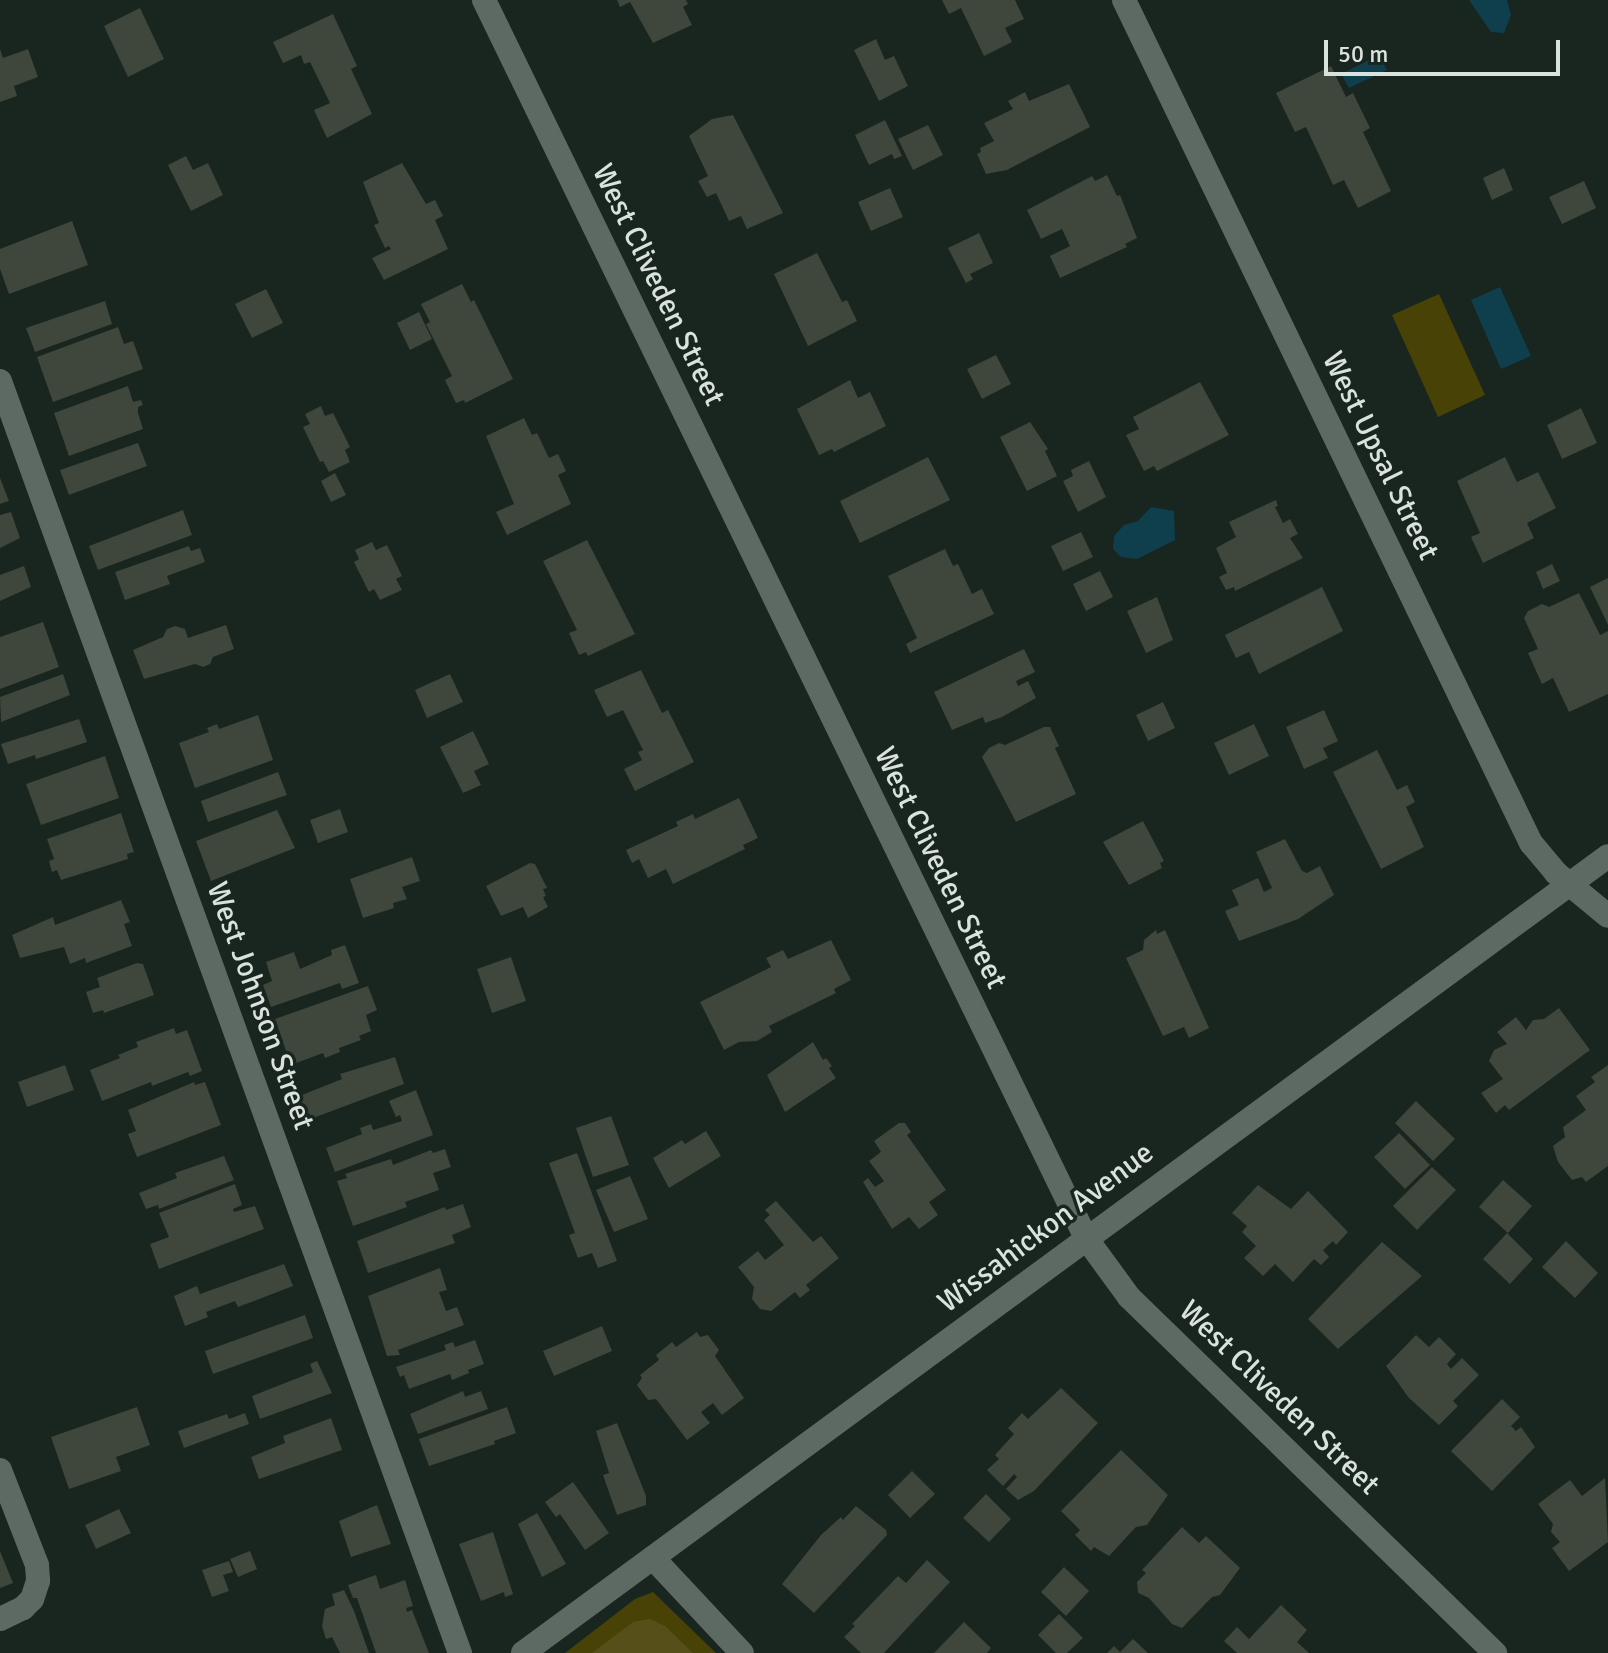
<!DOCTYPE html>
<style>
body{margin:0}
#map{position:relative;width:1608px;height:1653px;overflow:hidden;background:#19251f;font-family:Signika,sans-serif}
div>[style]{position:absolute}
.green>*{inset:0;background:#494207}
.forest>*{inset:0;background:#564f1a}
.water>*{inset:0;background:#0f3f4c}
.building>*{inset:0;background:#3f463b}
.minor>*{height:24px;margin:-12px;padding:0 12px;transform-origin:12px;border-radius:12px;background:#5d6a63}
span{translate:-50% -50%;white-space:nowrap;text-align:center;line-height:1.15;-webkit-text-stroke:7px #19251f;paint-order:stroke}
.street-label{font-size:30px;color:#dae2dd}
.scale{position:absolute;left:1324px;top:40px;width:236px;height:36px;box-sizing:border-box;border:4px solid #dae2dd;border-top:0;padding-left:10px;font-size:24px;line-height:28px;white-space:nowrap;color:#dae2dd;-webkit-text-stroke:6px #19251f;paint-order:stroke}
</style>
<div id="map">
<div class="green">
<i style="clip-path:polygon(1439px 294px,1485px 395px,1438px 417px,1392px 315px)"></i>
<i style="clip-path:polygon(653px 1592px,716px 1653px,565px 1653px,635px 1599px)"></i>
</div>
<div class="forest">
<i style="clip-path:polygon(650px 1619px,665px 1626px,693px 1653px,592px 1653px,633px 1622px)"></i>
</div>
<div class="water">
<i style="clip-path:polygon(1469px 0,1507px 0,1511px 15px,1504px 33px,1491px 32px)"></i>
<i style="clip-path:polygon(1379px 55px,1387px 70px,1349px 88px,1341px 74px)"></i>
<i style="clip-path:polygon(1500px 287px,1531px 356px,1501px 369px,1471px 300px)"></i>
<i style="clip-path:polygon(1151px 507px,1174px 511px,1175px 540px,1137px 559px,1121px 557px,1113px 549px,1114px 536px,1124px 525px,1138px 521px)"></i>
</div>
<div class="building">
<i style="clip-path:polygon(617px 0,686px 0,688px 4px,683px 7px,692px 25px,653px 43px,630px 2px,620px 7px)"></i>
<i style="clip-path:polygon(942px 0,1015px 0,1024px 19px,1005px 28px,1012px 42px,984px 56px,961px 8px,949px 14px)"></i>
<i style="clip-path:polygon(140px 8px,164px 59px,128px 77px,104px 26px)"></i>
<i style="clip-path:polygon(333px 14px,357px 66px,351px 69px,372px 114px,327px 138px,314px 110px,330px 103px,310px 62px,304px 64px,301px 55px,283px 63px,273px 42px)"></i>
<i style="clip-path:polygon(876px 39px,885px 60px,894px 56px,908px 86px,879px 101px,854px 50px)"></i>
<i style="clip-path:polygon(0 49px,3px 58px,28px 49px,38px 77px,14px 86px,17px 96px,0 102px)"></i>
<i style="clip-path:polygon(1331px 66px,1346px 97px,1353px 93px,1370px 128px,1363px 132px,1391px 191px,1358px 208px,1344px 180px,1333px 185px,1306px 127px,1295px 132px,1276px 93px)"></i>
<i style="clip-path:polygon(1069px 84px,1090px 127px,1007px 170px,986px 174px,977px 154px,981px 152px,980px 148px,994px 141px,984px 123px,1013px 109px,1008px 101px,1025px 92px,1029px 101px)"></i>
<i style="clip-path:polygon(733px 115px,783px 213px,747px 229px,741px 216px,729px 221px,716px 193px,707px 197px,698px 181px,708px 176px,689px 136px,712px 119px)"></i>
<i style="clip-path:polygon(885px 120px,902px 156px,894px 159px,892px 154px,869px 165px,855px 135px)"></i>
<i style="clip-path:polygon(928px 125px,943px 155px,913px 170px,898px 139px)"></i>
<i style="clip-path:polygon(186px 156px,193px 170px,208px 163px,223px 195px,191px 211px,168px 165px)"></i>
<i style="clip-path:polygon(402px 163px,426px 204px,435px 200px,443px 216px,435px 220px,448px 249px,384px 280px,372px 258px,391px 249px,389px 246px,385px 248px,374px 225px,379px 223px,363px 182px)"></i>
<i style="clip-path:polygon(1504px 168px,1513px 190px,1492px 200px,1483px 178px)"></i>
<i style="clip-path:polygon(1107px 175px,1117px 196px,1120px 195px,1137px 238px,1125px 244px,1127px 247px,1060px 278px,1050px 256px,1070px 246px,1062px 229px,1041px 239px,1027px 210px,1092px 176px,1095px 181px)"></i>
<i style="clip-path:polygon(1584px 181px,1596px 208px,1562px 224px,1549px 197px)"></i>
<i style="clip-path:polygon(890px 188px,903px 217px,871px 231px,858px 202px)"></i>
<i style="clip-path:polygon(72px 221px,88px 265px,9px 294px,0 269px,0 249px)"></i>
<i style="clip-path:polygon(979px 233px,993px 263px,970px 274px,973px 279px,966px 283px,948px 248px)"></i>
<i style="clip-path:polygon(817px 253px,842px 302px,847px 300px,857px 321px,808px 346px,774px 274px)"></i>
<i style="clip-path:polygon(462px 284px,471px 302px,474px 300px,513px 379px,465px 403px,464px 400px,456px 403px,445px 380px,452px 376px,426px 324px,430px 322px,421px 304px)"></i>
<i style="clip-path:polygon(266px 289px,283px 323px,252px 338px,235px 304px)"></i>
<i style="clip-path:polygon(105px 301px,112px 324px,35px 352px,26px 328px)"></i>
<i style="clip-path:polygon(419px 312px,432px 339px,410px 350px,397px 323px)"></i>
<i style="clip-path:polygon(118px 327px,124px 344px,133px 341px,143px 369px,53px 402px,37px 357px)"></i>
<i style="clip-path:polygon(996px 355px,1011px 384px,982px 399px,967px 369px)"></i>
<i style="clip-path:polygon(850px 380px,858px 398px,870px 392px,886px 426px,834px 452px,832px 449px,819px 455px,797px 409px)"></i>
<i style="clip-path:polygon(1200px 382px,1229px 435px,1157px 471px,1154px 466px,1144px 471px,1126px 435px,1139px 429px,1133px 417px)"></i>
<i style="clip-path:polygon(128px 386px,133px 402px,141px 400px,143px 405px,138px 407px,138px 413px,143px 429px,69px 456px,54px 413px)"></i>
<i style="clip-path:polygon(321px 406px,325px 416px,333px 413px,350px 447px,345px 450px,350px 462px,329px 472px,323px 461px,320px 462px,303px 427px,310px 424px,305px 414px)"></i>
<i style="clip-path:polygon(1581px 408px,1597px 443px,1562px 459px,1547px 425px)"></i>
<i style="clip-path:polygon(524px 418px,532px 435px,537px 433px,549px 458px,558px 454px,566px 471px,558px 475px,571px 504px,507px 535px,496px 512px,514px 504px,486px 436px)"></i>
<i style="clip-path:polygon(1030px 422px,1048px 449px,1045px 451px,1057px 476px,1027px 491px,1000px 437px)"></i>
<i style="clip-path:polygon(138px 443px,147px 466px,69px 495px,60px 470px)"></i>
<i style="clip-path:polygon(928px 457px,950px 500px,860px 543px,840px 501px)"></i>
<i style="clip-path:polygon(1505px 457px,1517px 482px,1538px 472px,1556px 508px,1527px 523px,1534px 538px,1483px 563px,1471px 537px,1480px 533px,1457px 481px)"></i>
<i style="clip-path:polygon(1089px 461px,1106px 497px,1078px 512px,1063px 481px,1073px 476px,1071px 470px)"></i>
<i style="clip-path:polygon(335px 473px,346px 495px,331px 502px,321px 481px)"></i>
<i style="clip-path:polygon(0 478px,9px 501px,0 504px)"></i>
<i style="clip-path:polygon(1276px 500px,1278px 506px,1275px 507px,1283px 523px,1290px 519px,1298px 534px,1290px 538px,1303px 558px,1235px 591px,1234px 587px,1226px 590px,1219px 577px,1227px 573px,1216px 548px,1236px 537px,1229px 522px)"></i>
<i style="clip-path:polygon(183px 510px,192px 535px,98px 570px,89px 546px)"></i>
<i style="clip-path:polygon(11px 512px,20px 538px,0 548px,0 515px)"></i>
<i style="clip-path:polygon(1081px 532px,1093px 557px,1063px 571px,1051px 546px)"></i>
<i style="clip-path:polygon(587px 540px,635px 634px,588px 656px,586px 652px,579px 655px,569px 633px,577px 630px,543px 561px)"></i>
<i style="clip-path:polygon(372px 542px,376px 550px,387px 545px,402px 576px,396px 579px,402px 590px,380px 600px,374px 589px,369px 592px,354px 562px,359px 559px,355px 550px)"></i>
<i style="clip-path:polygon(189px 546px,191px 551px,200px 548px,205px 562px,167px 576px,170px 584px,125px 600px,115px 572px)"></i>
<i style="clip-path:polygon(945px 549px,953px 566px,958px 564px,972px 594px,982px 589px,994px 614px,910px 653px,906px 644px,917px 638px,888px 576px)"></i>
<i style="clip-path:polygon(1552px 564px,1560px 581px,1543px 589px,1536px 572px)"></i>
<i style="clip-path:polygon(24px 566px,31px 587px,0 601px,0 575px)"></i>
<i style="clip-path:polygon(1100px 571px,1113px 597px,1086px 611px,1073px 584px)"></i>
<i style="clip-path:polygon(1608px 578px,1608px 625px,1590px 587px)"></i>
<i style="clip-path:polygon(1322px 587px,1343px 631px,1259px 674px,1249px 652px,1236px 658px,1225px 635px)"></i>
<i style="clip-path:polygon(1579px 593px,1600px 635px,1608px 631px,1608px 694px,1569px 712px,1553px 678px,1542px 684px,1528px 653px,1538px 649px,1524px 618px,1528px 611px,1542px 604px,1549px 607px)"></i>
<i style="clip-path:polygon(1157px 597px,1173px 640px,1146px 653px,1127px 611px)"></i>
<i style="clip-path:polygon(43px 622px,59px 667px,0 689px,0 637px)"></i>
<i style="clip-path:polygon(226px 625px,234px 649px,213px 657px,210px 664px,203px 667px,195px 664px,144px 679px,133px 650px,163px 637px,167px 629px,175px 626px,185px 629px,188px 638px)"></i>
<i style="clip-path:polygon(1024px 649px,1035px 672px,1016px 681px,1018px 686px,1028px 681px,1036px 698px,1002px 717px,985px 723px,983px 717px,952px 730px,934px 692px)"></i>
<i style="clip-path:polygon(641px 670px,662px 713px,668px 710px,694px 762px,635px 791px,624px 769px,642px 760px,638px 752px,643px 750px,623px 710px,607px 717px,594px 690px)"></i>
<i style="clip-path:polygon(63px 674px,70px 695px,1px 722px,0 697px)"></i>
<i style="clip-path:polygon(450px 674px,463px 702px,427px 718px,415px 690px)"></i>
<i style="clip-path:polygon(1163px 702px,1175px 728px,1148px 741px,1136px 715px)"></i>
<i style="clip-path:polygon(1324px 710px,1338px 741px,1323px 748px,1328px 758px,1304px 769px,1286px 727px)"></i>
<i style="clip-path:polygon(258px 715px,273px 760px,195px 788px,179px 743px,209px 732px,207px 728px,217px 724px,219px 729px)"></i>
<i style="clip-path:polygon(79px 719px,87px 742px,36px 759px,35px 755px,8px 764px,1px 744px)"></i>
<i style="clip-path:polygon(1254px 724px,1269px 756px,1229px 775px,1214px 743px)"></i>
<i style="clip-path:polygon(1044px 727px,1050px 727px,1059px 746px,1055px 748px,1076px 794px,1016px 822px,982px 757px,989px 748px,999px 743px,1005px 745px)"></i>
<i style="clip-path:polygon(473px 731px,489px 764px,474px 771px,481px 785px,463px 793px,440px 747px)"></i>
<i style="clip-path:polygon(1377px 750px,1397px 790px,1407px 785px,1415px 802px,1406px 807px,1424px 847px,1381px 869px,1333px 772px)"></i>
<i style="clip-path:polygon(105px 756px,119px 798px,41px 825px,26px 784px)"></i>
<i style="clip-path:polygon(278px 772px,287px 795px,208px 822px,201px 801px)"></i>
<i style="clip-path:polygon(739px 798px,758px 838px,743px 845px,745px 849px,673px 884px,666px 869px,648px 878px,639px 859px,632px 863px,626px 850px,678px 826px,676px 822px,693px 814px,695px 819px)"></i>
<i style="clip-path:polygon(340px 809px,348px 832px,318px 843px,310px 820px)"></i>
<i style="clip-path:polygon(277px 810px,295px 848px,211px 881px,196px 841px)"></i>
<i style="clip-path:polygon(121px 813px,134px 852px,127px 854px,128px 859px,61px 880px,57px 870px,52px 872px,49px 861px,54px 859px,47px 839px)"></i>
<i style="clip-path:polygon(1143px 821px,1164px 861px,1160px 863px,1162px 868px,1129px 885px,1103px 842px)"></i>
<i style="clip-path:polygon(1285px 839px,1302px 871px,1307px 873px,1320px 866px,1334px 895px,1298px 919px,1239px 941px,1225px 911px,1239px 905px,1232px 890px,1258px 878px,1264px 892px,1272px 888px,1256px 852px)"></i>
<i style="clip-path:polygon(412px 857px,420px 881px,402px 887px,407px 899px,393px 903px,394px 908px,363px 918px,350px 879px)"></i>
<i style="clip-path:polygon(530px 863px,535px 864px,547px 888px,543px 889px,546px 896px,543px 897px,548px 907px,528px 918px,523px 907px,501px 916px,486px 886px)"></i>
<i style="clip-path:polygon(121px 900px,130px 922px,124px 924px,132px 946px,86px 963px,85px 958px,70px 964px,64px 947px,20px 958px,12px 935px,53px 917px,55px 925px)"></i>
<i style="clip-path:polygon(1156px 930px,1157px 934px,1165px 930px,1209px 1028px,1189px 1038px,1184px 1027px,1163px 1036px,1126px 958px,1143px 950px,1144px 940px)"></i>
<i style="clip-path:polygon(831px 940px,851px 980px,834px 989px,836px 993px,769px 1026px,772px 1032px,757px 1041px,739px 1042px,724px 1050px,700px 1002px,771px 967px,766px 958px,783px 950px,788px 959px)"></i>
<i style="clip-path:polygon(345px 945px,359px 983px,342px 989px,340px 983px,271px 1007px,263px 985px,272px 981px,266px 962px,294px 952px,300px 969px,332px 955px,331px 950px)"></i>
<i style="clip-path:polygon(511px 957px,526px 1001px,492px 1013px,477px 969px)"></i>
<i style="clip-path:polygon(137px 963px,143px 964px,154px 995px,104px 1013px,103px 1010px,93px 1013px,86px 992px,100px 987px,97px 978px)"></i>
<i style="clip-path:polygon(368px 986px,377px 1010px,366px 1015px,371px 1031px,359px 1036px,361px 1040px,339px 1048px,340px 1052px,325px 1058px,323px 1053px,291px 1065px,275px 1019px)"></i>
<i style="clip-path:polygon(1559px 1008px,1590px 1050px,1509px 1110px,1505px 1105px,1496px 1113px,1481px 1093px,1503px 1079px,1489px 1061px,1494px 1050px,1507px 1044px,1497px 1032px,1516px 1017px,1526px 1030px,1533px 1020px,1544px 1019px)"></i>
<i style="clip-path:polygon(174px 1028px,176px 1034px,187px 1030px,202px 1071px,190px 1076px,188px 1072px,152px 1086px,151px 1082px,102px 1101px,90px 1070px,120px 1058px,118px 1055px,138px 1047px,136px 1042px)"></i>
<i style="clip-path:polygon(813px 1042px,823px 1060px,826px 1058px,832px 1066px,829px 1068px,836px 1078px,785px 1112px,767px 1075px)"></i>
<i style="clip-path:polygon(395px 1057px,404px 1084px,305px 1121px,297px 1097px,342px 1079px,340px 1074px)"></i>
<i style="clip-path:polygon(65px 1065px,74px 1090px,27px 1107px,18px 1082px)"></i>
<i style="clip-path:polygon(1608px 1065px,1608px 1166px,1586px 1182px,1582px 1177px,1572px 1180px,1558px 1162px,1553px 1146px,1565px 1137px,1563px 1127px,1586px 1110px,1576px 1096px,1595px 1082px,1591px 1077px)"></i>
<i style="clip-path:polygon(194px 1082px,195px 1085px,205px 1082px,221px 1125px,137px 1157px,128px 1134px,136px 1131px,128px 1110px)"></i>
<i style="clip-path:polygon(416px 1090px,433px 1135px,335px 1172px,326px 1148px,362px 1134px,360px 1128px,371px 1124px,373px 1130px,402px 1121px,400px 1115px,396px 1117px,389px 1101px)"></i>
<i style="clip-path:polygon(1416px 1101px,1455px 1139px,1433px 1161px,1395px 1123px)"></i>
<i style="clip-path:polygon(611px 1116px,629px 1165px,593px 1177px,576px 1128px)"></i>
<i style="clip-path:polygon(899px 1123px,905px 1123px,911px 1132px,907px 1135px,946px 1190px,929px 1202px,938px 1215px,919px 1229px,909px 1217px,892px 1229px,863px 1182px,868px 1178px,875px 1187px,884px 1181px,869px 1161px,881px 1152px,874px 1141px)"></i>
<i style="clip-path:polygon(706px 1131px,721px 1156px,669px 1188px,653px 1158px,682px 1140px,685px 1144px)"></i>
<i style="clip-path:polygon(1399px 1133px,1430px 1165px,1405px 1189px,1374px 1157px)"></i>
<i style="clip-path:polygon(445px 1149px,451px 1167px,433px 1173px,439px 1190px,405px 1202px,407px 1207px,353px 1226px,337px 1181px,347px 1178px,345px 1174px,391px 1159px,393px 1165px,431px 1150px,433px 1153px)"></i>
<i style="clip-path:polygon(577px 1153px,617px 1261px,598px 1268px,592px 1253px,578px 1258px,569px 1235px,575px 1233px,549px 1163px)"></i>
<i style="clip-path:polygon(224px 1156px,234px 1180px,159px 1209px,158px 1205px,146px 1209px,139px 1193px,177px 1178px,175px 1173px)"></i>
<i style="clip-path:polygon(1432px 1167px,1456px 1190px,1417px 1230px,1393px 1206px)"></i>
<i style="clip-path:polygon(630px 1176px,648px 1219px,614px 1232px,596px 1190px)"></i>
<i style="clip-path:polygon(1503px 1180px,1532px 1206px,1508px 1233px,1479px 1207px)"></i>
<i style="clip-path:polygon(235px 1184px,242px 1205px,233px 1209px,234px 1212px,255px 1206px,264px 1229px,159px 1269px,150px 1244px,169px 1237px,159px 1213px)"></i>
<i style="clip-path:polygon(1258px 1185px,1291px 1209px,1308px 1191px,1348px 1232px,1336px 1245px,1333px 1241px,1323px 1250px,1329px 1257px,1321px 1265px,1314px 1259px,1293px 1282px,1275px 1264px,1263px 1276px,1244px 1258px,1256px 1246px,1242px 1232px,1247px 1226px,1232px 1213px)"></i>
<i style="clip-path:polygon(776px 1201px,813px 1242px,821px 1236px,839px 1258px,806px 1285px,810px 1290px,800px 1298px,795px 1292px,771px 1311px,760px 1309px,752px 1299px,754px 1287px,738px 1267px,758px 1251px,765px 1260px,784px 1245px,764px 1220px,770px 1215px,765px 1210px)"></i>
<i style="clip-path:polygon(463px 1204px,471px 1227px,452px 1235px,455px 1243px,368px 1273px,357px 1241px,445px 1207px,446px 1210px)"></i>
<i style="clip-path:polygon(1507px 1233px,1533px 1259px,1510px 1284px,1483px 1259px)"></i>
<i style="clip-path:polygon(1566px 1241px,1598px 1273px,1575px 1298px,1542px 1267px)"></i>
<i style="clip-path:polygon(1382px 1242px,1422px 1276px,1338px 1349px,1308px 1319px)"></i>
<i style="clip-path:polygon(284px 1264px,293px 1286px,238px 1307px,235px 1301px,206px 1312px,208px 1317px,185px 1326px,174px 1296px,197px 1286px,200px 1294px)"></i>
<i style="clip-path:polygon(440px 1268px,447px 1290px,439px 1292px,446px 1311px,457px 1307px,464px 1325px,398px 1350px,400px 1355px,387px 1356px,368px 1296px)"></i>
<i style="clip-path:polygon(305px 1315px,313px 1338px,213px 1374px,205px 1351px)"></i>
<i style="clip-path:polygon(602px 1326px,612px 1351px,554px 1376px,543px 1351px)"></i>
<i style="clip-path:polygon(697px 1332px,700px 1337px,708px 1335px,719px 1350px,715px 1356px,744px 1398px,722px 1415px,713px 1403px,701px 1412px,710px 1423px,687px 1440px,656px 1399px,648px 1400px,637px 1385px,642px 1378px,640px 1375px,659px 1360px,656px 1355px,672px 1342px,676px 1347px)"></i>
<i style="clip-path:polygon(1416px 1335px,1429px 1347px,1439px 1337px,1456px 1354px,1447px 1364px,1451px 1369px,1462px 1358px,1479px 1375px,1453px 1401px,1458px 1406px,1439px 1425px,1409px 1398px,1386px 1366px)"></i>
<i style="clip-path:polygon(475px 1340px,484px 1364px,468px 1370px,469px 1373px,452px 1380px,450px 1374px,409px 1389px,404px 1375px,400px 1377px,396px 1367px,446px 1350px,444px 1345px,453px 1342px,455px 1347px)"></i>
<i style="clip-path:polygon(317px 1361px,332px 1393px,260px 1419px,252px 1396px,313px 1372px,310px 1364px)"></i>
<i style="clip-path:polygon(1061px 1388px,1098px 1423px,1034px 1491px,1018px 1500px,1006px 1489px,1017px 1477px,1014px 1474px,1003px 1486px,987px 1470px,999px 1459px,995px 1455px,1014px 1434px,1008px 1428px,1022px 1413px,1028px 1419px)"></i>
<i style="clip-path:polygon(463px 1391px,465px 1397px,481px 1391px,488px 1409px,418px 1434px,410px 1414px)"></i>
<i style="clip-path:polygon(1502px 1399px,1520px 1417px,1511px 1426px,1516px 1431px,1521px 1427px,1535px 1447px,1492px 1491px,1451px 1451px)"></i>
<i style="clip-path:polygon(137px 1407px,150px 1445px,116px 1457px,121px 1471px,69px 1489px,51px 1437px)"></i>
<i style="clip-path:polygon(507px 1407px,516px 1433px,494px 1441px,495px 1444px,429px 1466px,419px 1439px)"></i>
<i style="clip-path:polygon(245px 1413px,249px 1424px,184px 1448px,178px 1431px,227px 1414px,229px 1419px)"></i>
<i style="clip-path:polygon(331px 1418px,342px 1450px,259px 1479px,251px 1457px,285px 1443px,283px 1436px)"></i>
<i style="clip-path:polygon(617px 1423px,646px 1496px,646px 1505px,617px 1515px,603px 1475px,609px 1473px,596px 1431px)"></i>
<i style="clip-path:polygon(1121px 1450px,1168px 1495px,1147px 1525px,1136px 1527px,1109px 1556px,1094px 1547px,1091px 1551px,1075px 1535px,1080px 1530px,1061px 1511px)"></i>
<i style="clip-path:polygon(912px 1471px,935px 1494px,910px 1518px,888px 1495px)"></i>
<i style="clip-path:polygon(1605px 1478px,1608px 1542px,1569px 1571px,1552px 1548px,1560px 1542px,1551px 1532px,1553px 1524px,1538px 1504px,1570px 1480px,1582px 1496px)"></i>
<i style="clip-path:polygon(573px 1482px,609px 1533px,585px 1550px,560px 1514px,556px 1517px,545px 1502px)"></i>
<i style="clip-path:polygon(986px 1494px,1011px 1519px,989px 1542px,963px 1518px)"></i>
<i style="clip-path:polygon(377px 1505px,391px 1544px,351px 1557px,339px 1521px)"></i>
<i style="clip-path:polygon(856px 1506px,886px 1530px,887px 1535px,814px 1613px,782px 1584px,821px 1535px,841px 1517px,843px 1520px)"></i>
<i style="clip-path:polygon(119px 1509px,131px 1533px,96px 1549px,85px 1525px)"></i>
<i style="clip-path:polygon(537px 1513px,566px 1564px,542px 1577px,518px 1524px)"></i>
<i style="clip-path:polygon(1182px 1527px,1199px 1543px,1206px 1536px,1240px 1568px,1220px 1595px,1212px 1597px,1182px 1628px,1172px 1624px,1149px 1598px,1138px 1593px,1137px 1582px,1146px 1573px,1142px 1570px)"></i>
<i style="clip-path:polygon(493px 1532px,513px 1594px,505px 1597px,504px 1592px,481px 1601px,459px 1544px)"></i>
<i style="clip-path:polygon(0 1551px,13px 1583px,0 1588px)"></i>
<i style="clip-path:polygon(250px 1551px,257px 1569px,238px 1577px,230px 1559px)"></i>
<i style="clip-path:polygon(927px 1560px,950px 1582px,884px 1653px,861px 1653px,844px 1637px,855px 1626px,852px 1624px,898px 1576px,906px 1583px)"></i>
<i style="clip-path:polygon(229px 1561px,233px 1572px,223px 1575px,229px 1591px,212px 1597px,202px 1570px)"></i>
<i style="clip-path:polygon(1064px 1567px,1089px 1591px,1066px 1616px,1041px 1592px)"></i>
<i style="clip-path:polygon(376px 1575px,380px 1589px,405px 1580px,413px 1606px,406px 1608px,407px 1612px,412px 1610px,429px 1653px,376px 1653px,357px 1598px,353px 1598px,348px 1585px)"></i>
<i style="clip-path:polygon(344px 1590px,354px 1611px,369px 1653px,340px 1653px,332px 1637px,326px 1639px,322px 1626px,325px 1609px,335px 1605px,332px 1594px)"></i>
<i style="clip-path:polygon(1281px 1605px,1307px 1630px,1297px 1642px,1309px 1653px,1237px 1653px,1224px 1641px,1237px 1627px,1249px 1639px)"></i>
<i style="clip-path:polygon(1059px 1614px,1083px 1638px,1067px 1653px,1056px 1653px,1038px 1635px)"></i>
<i style="clip-path:polygon(964px 1622px,991px 1648px,987px 1653px,934px 1653px)"></i>
<i style="clip-path:polygon(1133px 1639px,1148px 1653px,1107px 1653px,1114px 1646px,1120px 1652px)"></i>
</div>
<div class="minor">
<i style="left:484px;top:0;width:1377px;rotate:64.07deg"></i>
<i style="left:1086px;top:1238px;width:73px;rotate:53.9deg"></i>
<i style="left:1129px;top:1297px;width:511px;rotate:44.21deg"></i>
<i style="left:1124px;top:0;width:936px;rotate:64.23deg"></i>
<i style="left:1531px;top:843px;width:39px;rotate:50deg"></i>
<i style="left:1556px;top:873px;width:67px;rotate:39.6deg"></i>
<i style="left:0;top:381px;width:1353px;rotate:70.12deg"></i>
<i style="left:0;top:1470px;width:102px;rotate:68.7deg"></i>
<i style="left:37px;top:1565px;width:16px;rotate:86deg"></i>
<i style="left:38px;top:1581px;width:19px;rotate:108deg"></i>
<i style="left:32px;top:1599px;width:13px;rotate:135deg"></i>
<i style="left:23px;top:1608px;width:25px;rotate:154deg"></i>
<i style="left:653px;top:1558px;width:130px;rotate:46.9deg"></i>
<i style="left:523px;top:1653px;width:1346px;rotate:-36.3deg"></i>
</div>
<div class="street-label">
<span style="left:658px;top:285px;rotate:64deg">West Cliveden Street</span>
<span style="left:1380px;top:456px;rotate:64deg">West Upsal Street</span>
<span style="left:940px;top:868px;rotate:64deg">West Cliveden Street</span>
<span style="left:260px;top:1006px;rotate:70deg">West Johnson Street</span>
<span style="left:1046px;top:1228px;rotate:-37deg">Wissahickon Avenue</span>
<span style="left:1279px;top:1398px;rotate:44deg">West Cliveden Street</span>
</div>
<div class="scale">50 m</div>
</div>
